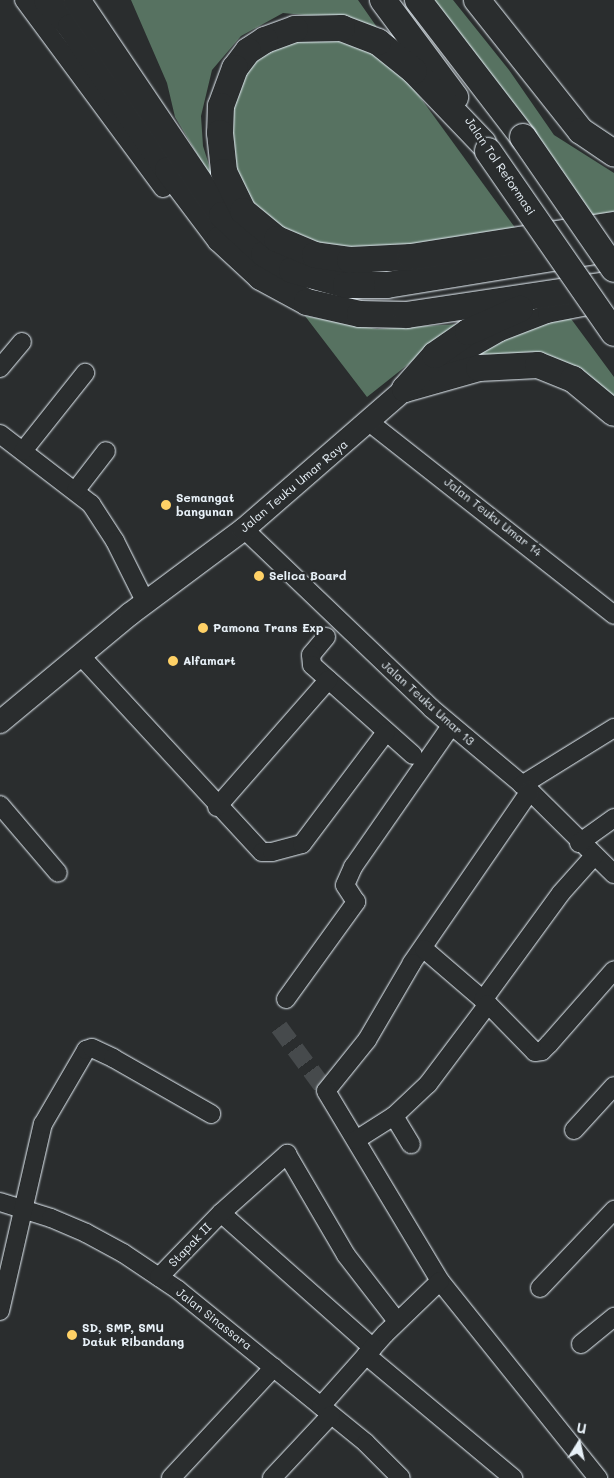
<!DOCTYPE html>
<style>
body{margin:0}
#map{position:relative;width:614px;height:1478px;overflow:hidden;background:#2a2d2e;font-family:Mali,sans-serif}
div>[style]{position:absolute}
.green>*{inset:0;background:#577261}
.minor-tunnel>*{height:18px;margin-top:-9px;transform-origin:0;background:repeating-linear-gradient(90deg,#464a4c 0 18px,transparent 0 27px)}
.roads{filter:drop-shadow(0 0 1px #e8f1f8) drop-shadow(0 0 1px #e8f1f8)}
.minor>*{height:18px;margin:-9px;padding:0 9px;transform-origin:9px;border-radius:9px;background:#2a2d2e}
.major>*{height:22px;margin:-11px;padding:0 11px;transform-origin:11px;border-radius:11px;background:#2a2d2e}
.highway>*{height:26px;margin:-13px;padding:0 13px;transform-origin:13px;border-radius:13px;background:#2a2d2e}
.bridges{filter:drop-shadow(0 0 1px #e8f1f8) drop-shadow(0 0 1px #e8f1f8)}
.highway-bridge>*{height:26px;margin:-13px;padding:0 13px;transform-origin:13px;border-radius:13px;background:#2a2d2e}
.dots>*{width:14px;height:14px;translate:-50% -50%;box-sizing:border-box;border:2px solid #2a2d2e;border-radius:50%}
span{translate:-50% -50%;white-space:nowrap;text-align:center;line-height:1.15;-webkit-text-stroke:4.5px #2a2d2e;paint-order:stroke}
.street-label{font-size:12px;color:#e8f1f8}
.poi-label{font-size:12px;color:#e8f1f8;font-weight:700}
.left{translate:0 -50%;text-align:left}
.north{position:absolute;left:554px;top:1418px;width:50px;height:50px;-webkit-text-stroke:4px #2a2d2e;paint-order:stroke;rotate:10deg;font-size:14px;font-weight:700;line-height:20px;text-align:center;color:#e8f1f8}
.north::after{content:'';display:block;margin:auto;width:18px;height:22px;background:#e8f1f8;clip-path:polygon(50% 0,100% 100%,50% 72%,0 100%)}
</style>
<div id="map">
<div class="green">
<i style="clip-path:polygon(131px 0,358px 0,381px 33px,346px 19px,283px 13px,241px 36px,212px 70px,201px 116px,203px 146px,215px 184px,175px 117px,167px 83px)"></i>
<i style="clip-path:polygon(432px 0,453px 0,509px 70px,554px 135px,614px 173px,614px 215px,592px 219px)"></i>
<i style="clip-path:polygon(315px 33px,363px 42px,409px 82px,516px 229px,413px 248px,321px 250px,251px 214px,228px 153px,229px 95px,258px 49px)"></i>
<i style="clip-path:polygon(566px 312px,614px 377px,614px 405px,580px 373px,475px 363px,470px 353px)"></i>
<i style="clip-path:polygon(305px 316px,377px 329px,459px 324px,367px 397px)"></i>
</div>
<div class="minor-tunnel">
<i style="left:279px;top:1027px;width:79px;rotate:53.7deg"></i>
</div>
<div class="roads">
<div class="minor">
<i style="left:24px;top:0;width:234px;rotate:53.5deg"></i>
<i style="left:0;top:368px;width:34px;rotate:-50deg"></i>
<i style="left:434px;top:370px;width:76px;rotate:-29.9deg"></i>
<i style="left:500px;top:332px;width:50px;rotate:-21deg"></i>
<i style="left:547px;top:314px;width:68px;rotate:-11deg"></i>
<i style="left:369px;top:422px;width:312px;rotate:38.2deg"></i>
<i style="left:0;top:434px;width:115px;rotate:37.6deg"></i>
<i style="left:91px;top:504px;width:44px;rotate:57deg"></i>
<i style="left:115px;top:541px;width:69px;rotate:63.4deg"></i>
<i style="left:23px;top:451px;width:100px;rotate:-51.5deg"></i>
<i style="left:76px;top:490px;width:49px;rotate:-52.4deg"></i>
<i style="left:244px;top:529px;width:259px;rotate:43.7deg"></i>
<i style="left:431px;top:708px;width:129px;rotate:40deg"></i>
<i style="left:530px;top:791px;width:118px;rotate:44.7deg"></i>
<i style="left:326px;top:637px;width:23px;rotate:130deg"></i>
<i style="left:311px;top:655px;width:10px;rotate:84deg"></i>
<i style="left:312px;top:665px;width:135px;rotate:41.7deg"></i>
<i style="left:80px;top:655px;width:268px;rotate:47.3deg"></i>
<i style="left:262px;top:852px;width:10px"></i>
<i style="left:272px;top:852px;width:31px;rotate:-15deg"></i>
<i style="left:302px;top:844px;width:140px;rotate:-53.1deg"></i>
<i style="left:522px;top:785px;width:108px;rotate:-31.8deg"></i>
<i style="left:530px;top:791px;width:209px;rotate:124.5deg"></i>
<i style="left:412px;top:963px;width:89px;rotate:120.3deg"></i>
<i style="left:367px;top:1040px;width:65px;rotate:128.8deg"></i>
<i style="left:326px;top:1091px;width:222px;rotate:59deg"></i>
<i style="left:440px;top:1281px;width:253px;rotate:51.3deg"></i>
<i style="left:0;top:805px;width:89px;rotate:49.5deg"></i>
<i style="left:217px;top:807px;width:169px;rotate:-48.8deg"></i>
<i style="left:579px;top:843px;width:43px;rotate:-35.5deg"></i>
<i style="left:424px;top:949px;width:84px;rotate:40.7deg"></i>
<i style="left:488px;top:1004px;width:67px;rotate:45.6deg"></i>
<i style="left:535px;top:1052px;width:7px;rotate:-8deg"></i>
<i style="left:542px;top:1051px;width:10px;rotate:-45deg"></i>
<i style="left:549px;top:1044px;width:98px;rotate:-48.7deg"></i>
<i style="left:286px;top:999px;width:120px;rotate:-54.2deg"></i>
<i style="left:356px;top:902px;width:20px;rotate:-123deg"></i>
<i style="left:345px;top:885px;width:20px;rotate:-66deg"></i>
<i style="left:353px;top:867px;width:172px;rotate:-55.2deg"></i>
<i style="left:483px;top:1000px;width:132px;rotate:-53.9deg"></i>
<i style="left:561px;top:893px;width:50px;rotate:-48.3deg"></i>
<i style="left:394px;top:1116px;width:47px;rotate:-43.3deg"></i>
<i style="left:428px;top:1084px;width:100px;rotate:-53.1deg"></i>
<i style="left:574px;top:1130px;width:59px;rotate:-47.7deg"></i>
<i style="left:356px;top:1140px;width:45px;rotate:-32.3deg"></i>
<i style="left:394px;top:1116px;width:33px;rotate:59deg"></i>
<i style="left:0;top:1202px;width:53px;rotate:17.4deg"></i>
<i style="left:51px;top:1218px;width:38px;rotate:23deg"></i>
<i style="left:86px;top:1233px;width:42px;rotate:28.4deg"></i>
<i style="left:123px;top:1253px;width:66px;rotate:33.9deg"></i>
<i style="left:178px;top:1290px;width:242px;rotate:39.1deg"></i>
<i style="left:366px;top:1443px;width:49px;rotate:45deg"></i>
<i style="left:221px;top:1213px;width:203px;rotate:41.6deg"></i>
<i style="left:159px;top:1277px;width:89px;rotate:-45.9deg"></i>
<i style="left:221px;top:1213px;width:89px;rotate:-41.8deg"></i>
<i style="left:287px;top:1154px;width:117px;rotate:59.7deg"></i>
<i style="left:346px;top:1255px;width:83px;rotate:52.3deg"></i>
<i style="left:540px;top:1288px;width:108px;rotate:-46.5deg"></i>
<i style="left:0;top:1311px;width:192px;rotate:-77.1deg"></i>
<i style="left:43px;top:1124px;width:86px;rotate:-59.8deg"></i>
<i style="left:86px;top:1050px;width:6px;rotate:-18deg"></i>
<i style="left:92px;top:1048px;width:23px;rotate:25deg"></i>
<i style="left:113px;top:1058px;width:113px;rotate:29.7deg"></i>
<i style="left:581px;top:1344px;width:43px;rotate:-39.3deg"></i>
<i style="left:366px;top:1355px;width:192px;rotate:39.9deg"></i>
<i style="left:321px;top:1406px;width:96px;rotate:-48.4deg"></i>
<i style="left:385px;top:1334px;width:76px;rotate:-43.9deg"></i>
<i style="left:171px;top:1478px;width:151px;rotate:-47.1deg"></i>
<i style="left:272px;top:1478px;width:86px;rotate:-46.9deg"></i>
</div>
<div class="major">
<i style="left:0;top:722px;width:169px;rotate:-39.7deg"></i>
<i style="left:130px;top:614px;width:142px;rotate:-36.7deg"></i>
<i style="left:244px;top:529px;width:213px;rotate:-41deg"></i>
</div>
<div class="highway">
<i style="left:47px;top:0;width:36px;rotate:48deg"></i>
<i style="left:71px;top:27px;width:173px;rotate:55.9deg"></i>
<i style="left:168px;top:170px;width:86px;rotate:53deg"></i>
<i style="left:220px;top:239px;width:56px;rotate:42.8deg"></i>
<i style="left:261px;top:277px;width:52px;rotate:28.5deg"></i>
<i style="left:307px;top:302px;width:54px;rotate:12.8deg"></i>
<i style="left:360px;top:314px;width:47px;rotate:1.2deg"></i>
<i style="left:407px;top:315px;width:209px;rotate:-8.5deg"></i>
<i style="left:77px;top:0;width:259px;rotate:56deg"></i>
<i style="left:222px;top:215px;width:57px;rotate:42.9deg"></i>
<i style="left:264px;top:254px;width:32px;rotate:30deg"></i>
<i style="left:292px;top:270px;width:56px;rotate:15.5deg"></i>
<i style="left:346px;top:285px;width:41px"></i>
<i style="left:387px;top:285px;width:230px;rotate:-9.3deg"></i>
<i style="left:383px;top:0;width:121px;rotate:53.4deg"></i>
<i style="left:418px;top:0;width:173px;rotate:52.5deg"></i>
<i style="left:477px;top:0;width:167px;rotate:51.6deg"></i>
<i style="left:581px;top:131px;width:40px;rotate:34deg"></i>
<i style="left:483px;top:143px;width:100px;rotate:-133.8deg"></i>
<i style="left:414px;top:71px;width:46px;rotate:-141.1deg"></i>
<i style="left:378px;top:42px;width:39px;rotate:-159deg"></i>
<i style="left:342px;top:28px;width:47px;rotate:178.8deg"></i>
<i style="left:295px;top:29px;width:32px;rotate:160deg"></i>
<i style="left:265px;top:40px;width:20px;rotate:147deg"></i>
<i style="left:248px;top:51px;width:21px;rotate:127deg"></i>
<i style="left:235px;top:68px;width:40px;rotate:110.2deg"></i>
<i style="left:221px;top:106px;width:27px;rotate:92deg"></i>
<i style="left:220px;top:133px;width:39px;rotate:84deg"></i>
<i style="left:224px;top:172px;width:43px;rotate:64deg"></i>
<i style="left:243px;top:211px;width:44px;rotate:39.5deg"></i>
<i style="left:277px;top:239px;width:41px;rotate:22.8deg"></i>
<i style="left:315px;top:255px;width:35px;rotate:8deg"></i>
<i style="left:350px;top:260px;width:61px;rotate:-2.8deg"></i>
<i style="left:411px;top:257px;width:206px;rotate:-9deg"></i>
<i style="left:405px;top:389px;width:77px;rotate:-15.8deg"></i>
<i style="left:479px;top:368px;width:59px;rotate:-2.9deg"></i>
<i style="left:538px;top:365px;width:38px;rotate:22deg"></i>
<i style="left:573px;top:379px;width:53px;rotate:39.7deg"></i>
<i style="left:405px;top:389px;width:45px;rotate:-48.6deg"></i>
<i style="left:435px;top:355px;width:40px;rotate:-34.9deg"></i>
<i style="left:468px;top:332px;width:57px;rotate:-23.9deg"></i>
</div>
</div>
<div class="bridges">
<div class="highway-bridge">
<i style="left:523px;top:137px;width:160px;rotate:55.4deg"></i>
<i style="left:488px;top:151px;width:221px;rotate:55.3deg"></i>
</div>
</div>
<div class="dots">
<i style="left:166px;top:505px;background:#ffd166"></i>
<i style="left:259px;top:576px;background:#ffd166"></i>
<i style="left:203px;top:628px;background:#ffd166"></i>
<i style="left:173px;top:661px;background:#ffd166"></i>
<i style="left:72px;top:1335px;background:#ffd166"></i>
</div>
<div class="street-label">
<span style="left:500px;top:166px;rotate:56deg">Jalan Tol Reformasi</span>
<span style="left:294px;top:486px;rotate:-40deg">Jalan Teuku Umar Raya</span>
<span style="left:493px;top:517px;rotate:38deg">Jalan Teuku Umar 14</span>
<span style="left:428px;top:703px;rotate:42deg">Jalan Teuku Umar 13</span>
<span style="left:190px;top:1245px;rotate:-46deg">Stapak II</span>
<span style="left:214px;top:1319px;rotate:38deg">Jalan Sinassara</span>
</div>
<div class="poi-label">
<span class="left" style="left:176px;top:505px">Semangat<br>bangunan</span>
<span class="left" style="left:269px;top:576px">Selica Board</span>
<span class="left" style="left:213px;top:628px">Pamona Trans Exp</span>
<span class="left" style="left:183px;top:661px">Alfamart</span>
<span class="left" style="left:82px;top:1335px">SD, SMP, SMU<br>Datuk Ribandang</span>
</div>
<div class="north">U</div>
</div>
